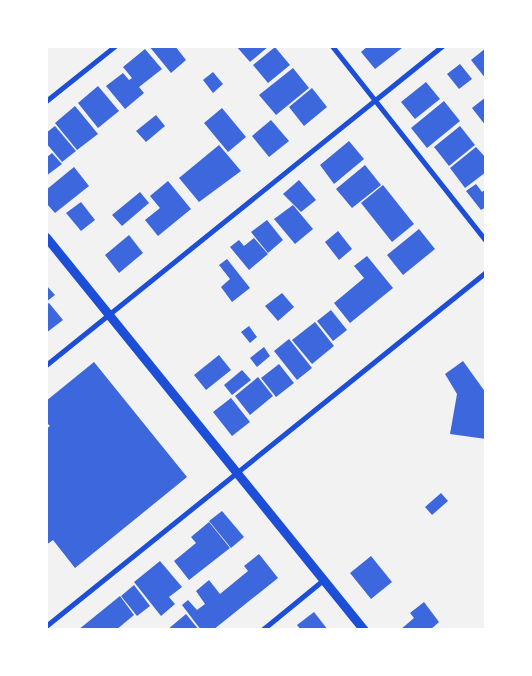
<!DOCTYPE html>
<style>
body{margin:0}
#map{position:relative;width:532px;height:676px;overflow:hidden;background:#f2f2f2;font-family:Roboto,sans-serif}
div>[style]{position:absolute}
.building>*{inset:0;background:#3d67dc}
.minor>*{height:5px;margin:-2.5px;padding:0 2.5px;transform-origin:2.5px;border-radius:2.5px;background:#1d4ed8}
.tertiary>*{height:9px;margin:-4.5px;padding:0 4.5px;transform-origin:4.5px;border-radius:4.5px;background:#1d4ed8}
span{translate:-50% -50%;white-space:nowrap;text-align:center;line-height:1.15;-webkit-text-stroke:4px #fff;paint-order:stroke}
.frame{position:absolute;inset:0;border:48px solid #fff;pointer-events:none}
</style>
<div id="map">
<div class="building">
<i style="clip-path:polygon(149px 46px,175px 46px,186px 60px,171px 73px)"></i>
<i style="clip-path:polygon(236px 46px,269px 46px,250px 62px)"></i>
<i style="clip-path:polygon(368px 46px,400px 46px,402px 48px,375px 69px,361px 52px)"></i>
<i style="clip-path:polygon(275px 47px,290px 65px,268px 83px,253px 65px)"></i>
<i style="clip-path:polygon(486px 48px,486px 79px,471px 60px)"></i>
<i style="clip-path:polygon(145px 49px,162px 69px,139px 87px,144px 93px,125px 109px,106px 86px,123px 73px,129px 80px,132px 78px,123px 67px)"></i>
<i style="clip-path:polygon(460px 64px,472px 79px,459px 89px,447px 74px)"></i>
<i style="clip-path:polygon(293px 68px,309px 88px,276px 115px,259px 95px)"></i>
<i style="clip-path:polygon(213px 72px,223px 84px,213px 93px,203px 80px)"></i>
<i style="clip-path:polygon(426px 82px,440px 99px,415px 119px,401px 102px)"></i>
<i style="clip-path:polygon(98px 86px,119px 111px,98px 128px,78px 103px)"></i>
<i style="clip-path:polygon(312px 88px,327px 107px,304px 126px,289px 107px)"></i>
<i style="clip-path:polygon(486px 97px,486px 126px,472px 108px)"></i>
<i style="clip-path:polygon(444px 101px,460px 121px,427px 148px,411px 128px)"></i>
<i style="clip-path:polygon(75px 106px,98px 134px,77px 150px,55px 123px)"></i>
<i style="clip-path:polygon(222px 108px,246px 137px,228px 152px,204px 123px)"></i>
<i style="clip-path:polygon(156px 115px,165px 126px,146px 142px,136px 131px)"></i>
<i style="clip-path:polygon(271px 120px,289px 141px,269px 157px,252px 136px)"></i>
<i style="clip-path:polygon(55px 126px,76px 151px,62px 162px,46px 143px,46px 133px)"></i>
<i style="clip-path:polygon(460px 126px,475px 145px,449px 166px,434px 147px)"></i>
<i style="clip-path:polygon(349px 141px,364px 159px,334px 184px,320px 165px)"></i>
<i style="clip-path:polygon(219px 145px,241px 171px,199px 202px,179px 178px)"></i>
<i style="clip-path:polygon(476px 147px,486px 158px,486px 172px,465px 188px,450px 168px)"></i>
<i style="clip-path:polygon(52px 153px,62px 164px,46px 176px,46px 158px)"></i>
<i style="clip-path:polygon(365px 165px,381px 185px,352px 208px,336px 189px)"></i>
<i style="clip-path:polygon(74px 167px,89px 186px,55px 213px,46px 203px,46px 190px)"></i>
<i style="clip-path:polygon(299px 180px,316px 200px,301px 212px,283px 194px)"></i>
<i style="clip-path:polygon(168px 181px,191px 209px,158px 236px,145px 220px,160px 208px,150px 196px)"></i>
<i style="clip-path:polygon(476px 184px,482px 192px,486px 189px,486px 207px,481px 210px,466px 191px)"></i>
<i style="clip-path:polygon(383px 185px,414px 224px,392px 242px,361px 203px)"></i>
<i style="clip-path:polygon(140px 192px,149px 203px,122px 226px,112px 215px)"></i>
<i style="clip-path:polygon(81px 202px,95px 220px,81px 231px,66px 213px)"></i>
<i style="clip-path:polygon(293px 205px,313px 229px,295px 244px,274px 219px)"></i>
<i style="clip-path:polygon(267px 220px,283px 240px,268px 253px,251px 232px)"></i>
<i style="clip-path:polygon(419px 229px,435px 249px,403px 275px,387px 255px)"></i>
<i style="clip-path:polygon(338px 231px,352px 249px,339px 260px,325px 242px)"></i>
<i style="clip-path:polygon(129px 235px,143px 253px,119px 273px,105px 255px)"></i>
<i style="clip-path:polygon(254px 238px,268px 254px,249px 270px,230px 247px,239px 240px,244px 246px)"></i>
<i style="clip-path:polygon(367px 256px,393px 288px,350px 323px,334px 303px,364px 278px,354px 266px)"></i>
<i style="clip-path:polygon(227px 259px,250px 288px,232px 302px,221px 287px,230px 279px,219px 265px)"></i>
<i style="clip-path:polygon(46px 285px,55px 295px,46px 302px)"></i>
<i style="clip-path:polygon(282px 293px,294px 307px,278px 321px,265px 306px)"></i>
<i style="clip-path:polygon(49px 303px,63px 320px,46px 333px,46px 305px)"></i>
<i style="clip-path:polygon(331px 310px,347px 330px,333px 341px,317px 321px)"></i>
<i style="clip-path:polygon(315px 322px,334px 346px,312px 364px,292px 340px)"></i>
<i style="clip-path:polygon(249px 326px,257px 337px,250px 343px,241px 332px)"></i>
<i style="clip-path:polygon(289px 339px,312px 368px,297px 380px,274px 351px)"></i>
<i style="clip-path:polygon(264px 347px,270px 356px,257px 367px,250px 358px)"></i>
<i style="clip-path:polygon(219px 355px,231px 370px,206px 390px,194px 375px)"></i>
<i style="clip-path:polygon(463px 361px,486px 393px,486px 439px,450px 434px,457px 394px,445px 374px)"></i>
<i style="clip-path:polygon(94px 362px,187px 477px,75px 568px,53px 540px,46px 545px,46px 429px,50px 426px,46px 422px,46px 401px)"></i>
<i style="clip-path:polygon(279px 364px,294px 383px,276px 397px,261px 378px)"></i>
<i style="clip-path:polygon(242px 370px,251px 380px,232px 395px,224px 385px)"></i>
<i style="clip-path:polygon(258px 377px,273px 396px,250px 415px,235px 396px)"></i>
<i style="clip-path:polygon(231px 398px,250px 422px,232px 436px,213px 412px)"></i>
<i style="clip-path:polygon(441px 493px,448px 501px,432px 515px,425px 507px)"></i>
<i style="clip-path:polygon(222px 511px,244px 537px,231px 548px,209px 521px)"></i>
<i style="clip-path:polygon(209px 522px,230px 548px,189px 580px,174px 561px,196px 543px,191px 537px)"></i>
<i style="clip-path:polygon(259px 554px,278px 578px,213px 630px,201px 630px,182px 605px,188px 600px,197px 610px,205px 604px,196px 591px,209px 580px,220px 594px,248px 571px,244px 566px)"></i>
<i style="clip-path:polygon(371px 556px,392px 582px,371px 599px,350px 573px)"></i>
<i style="clip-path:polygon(160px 561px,182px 587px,169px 597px,175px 604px,161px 616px,134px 582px)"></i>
<i style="clip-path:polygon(134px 585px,150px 606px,137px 616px,121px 596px)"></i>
<i style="clip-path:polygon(120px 596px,134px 615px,116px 630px,78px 630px)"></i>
<i style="clip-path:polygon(424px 602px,439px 622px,430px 630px,400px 630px,414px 618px,410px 613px)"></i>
<i style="clip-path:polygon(314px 612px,328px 630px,301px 630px,297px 625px)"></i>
<i style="clip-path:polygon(186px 614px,199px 630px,167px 630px)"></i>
</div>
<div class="minor">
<i style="left:332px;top:46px;width:248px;rotate:51.7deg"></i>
<i style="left:46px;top:101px;width:88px;rotate:-38.6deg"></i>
<i style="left:46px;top:365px;width:509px;rotate:-38.85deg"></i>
<i style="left:46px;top:626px;width:565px;rotate:-38.82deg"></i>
<i style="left:262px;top:630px;width:79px;rotate:-39.3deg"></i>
</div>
<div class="tertiary">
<i style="left:46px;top:237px;width:506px;rotate:51.02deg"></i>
</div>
<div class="frame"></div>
</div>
